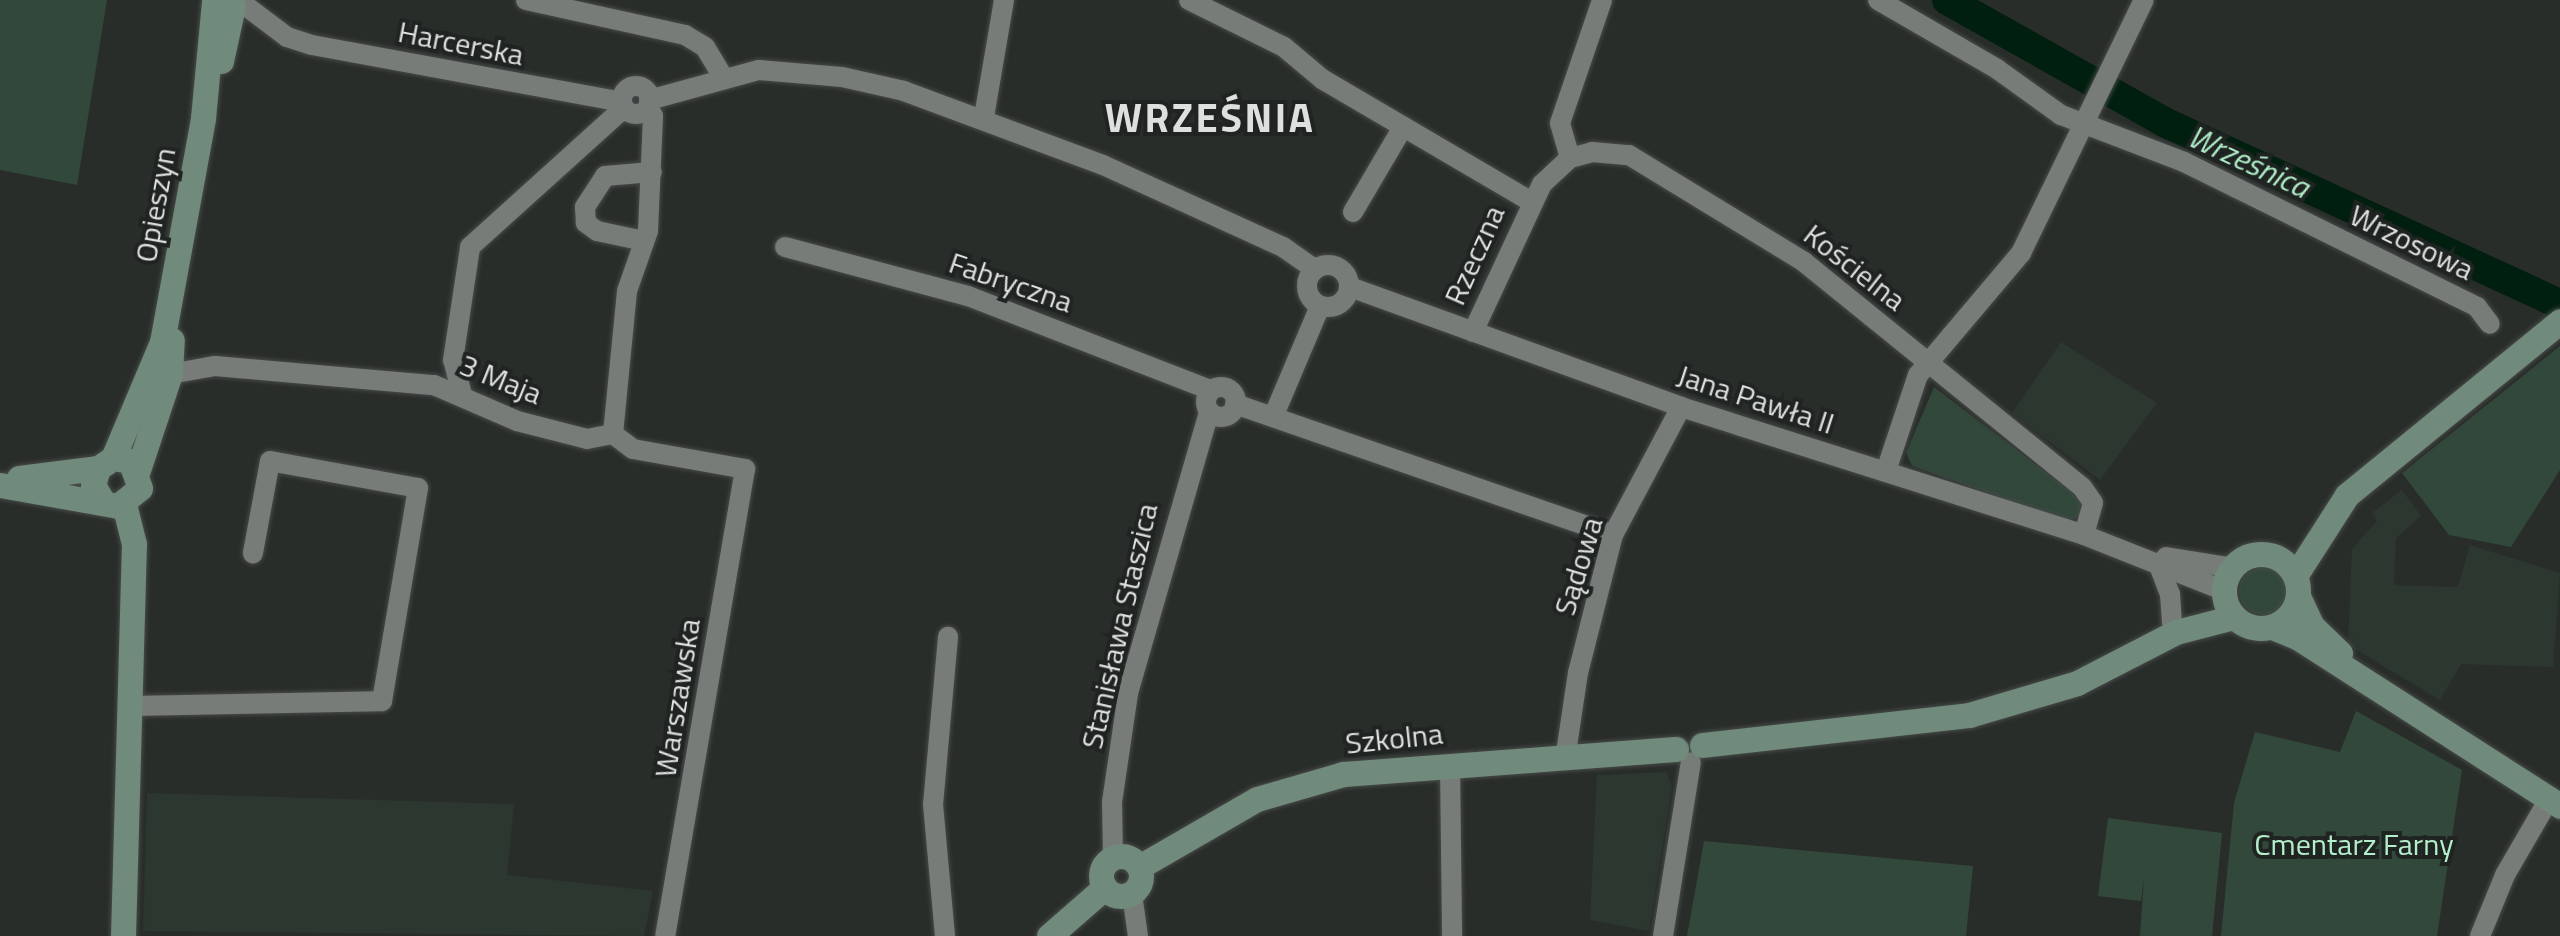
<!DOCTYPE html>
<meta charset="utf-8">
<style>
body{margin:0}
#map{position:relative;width:2560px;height:936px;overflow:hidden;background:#292d2a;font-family:"Titillium Web",sans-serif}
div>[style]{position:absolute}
.built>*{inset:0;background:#2c3730}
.green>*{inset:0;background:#32483b}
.round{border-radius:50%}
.river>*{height:30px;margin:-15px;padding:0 15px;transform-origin:15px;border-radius:15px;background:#011f0f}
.roads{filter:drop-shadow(0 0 2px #464a48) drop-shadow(0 0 2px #464a48)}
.street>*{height:20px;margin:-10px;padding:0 10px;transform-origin:10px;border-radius:10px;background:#777c79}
.street>.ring{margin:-10px;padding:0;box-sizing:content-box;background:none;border:20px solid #777c79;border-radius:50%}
.secondary>*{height:25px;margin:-12.5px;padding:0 12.5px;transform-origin:12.5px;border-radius:12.5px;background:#708a7b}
.secondary>.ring{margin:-12.5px;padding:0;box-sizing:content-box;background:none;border:25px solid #708a7b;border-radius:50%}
span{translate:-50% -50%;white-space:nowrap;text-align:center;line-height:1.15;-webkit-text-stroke:8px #1f2321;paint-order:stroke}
.street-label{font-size:30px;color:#dde0de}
.park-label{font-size:30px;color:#b3eeca}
.water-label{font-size:32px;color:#afebc6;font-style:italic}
.district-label{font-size:40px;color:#dde0de;font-weight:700;letter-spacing:2.5px}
</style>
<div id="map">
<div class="built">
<i style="clip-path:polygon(2061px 342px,2157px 403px,2100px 480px,2012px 413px)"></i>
<i style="clip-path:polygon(2402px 490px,2421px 516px,2396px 538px,2394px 585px,2458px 587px,2470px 545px,2560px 573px,2553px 667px,2461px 664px,2440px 700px,2348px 645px,2352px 549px,2377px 521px,2372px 513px)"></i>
<i style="clip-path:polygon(1666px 772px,1672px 785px,1649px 931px,1590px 920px,1597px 775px)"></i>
<i style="clip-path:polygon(147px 793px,514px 804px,507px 875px,653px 891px,644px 936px,143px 931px)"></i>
</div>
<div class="green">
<i style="clip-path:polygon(0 0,107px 0,77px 185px,0 170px)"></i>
<i style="clip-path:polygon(2560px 346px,2560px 470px,2511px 547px,2449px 535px,2402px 473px)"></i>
<i style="clip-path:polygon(1934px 387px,2082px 500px,2080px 516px,2068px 521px,1912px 466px,1906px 453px)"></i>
<i class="round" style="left:2239px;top:567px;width:48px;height:48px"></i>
<i style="clip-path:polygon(2356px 711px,2462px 770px,2437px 936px,2221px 936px,2234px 803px,2255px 732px,2340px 752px)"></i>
<i style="clip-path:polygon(2108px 818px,2222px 833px,2212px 936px,2140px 936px,2144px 878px,2141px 901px,2098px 896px)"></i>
<i style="clip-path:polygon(1704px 841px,1973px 866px,1966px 936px,1687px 936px)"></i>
</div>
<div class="river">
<i style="left:1947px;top:0;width:249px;rotate:29.3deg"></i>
<i style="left:2164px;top:122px;width:436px;rotate:24.7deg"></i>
</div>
<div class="roads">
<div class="street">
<i style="left:526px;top:0;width:163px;rotate:12.4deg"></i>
<i style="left:685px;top:35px;width:23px;rotate:31deg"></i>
<i style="left:705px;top:47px;width:35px;rotate:59deg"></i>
<i style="left:1189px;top:0;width:106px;rotate:26.3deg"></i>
<i style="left:1284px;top:47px;width:50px;rotate:40.1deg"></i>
<i style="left:1322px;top:79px;width:241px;rotate:30.4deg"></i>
<i style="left:1878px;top:0;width:138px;rotate:30.1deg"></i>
<i style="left:1997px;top:69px;width:79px;rotate:35.7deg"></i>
<i style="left:2061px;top:115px;width:132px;rotate:20.9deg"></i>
<i style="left:2184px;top:162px;width:327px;rotate:26.3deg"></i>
<i style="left:2477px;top:307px;width:21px;rotate:53deg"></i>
<i style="left:242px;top:3px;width:56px;rotate:37.1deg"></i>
<i style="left:287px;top:37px;width:26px;rotate:18deg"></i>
<i style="left:312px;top:45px;width:315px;rotate:10.4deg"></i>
<i class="ring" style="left:622px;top:86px;width:8px;height:8px"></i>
<i style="left:649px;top:100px;width:114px;rotate:-15.3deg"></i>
<i style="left:759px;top:70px;width:83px;rotate:4.8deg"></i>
<i style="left:842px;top:77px;width:64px;rotate:12.7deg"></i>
<i style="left:904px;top:91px;width:212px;rotate:20.4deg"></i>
<i style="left:1103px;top:165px;width:198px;rotate:24.5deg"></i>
<i style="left:1283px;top:247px;width:39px;rotate:35deg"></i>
<i style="left:984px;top:117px;width:119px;rotate:-80.3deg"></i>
<i style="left:1570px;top:158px;width:36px;rotate:-106deg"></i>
<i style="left:1560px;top:123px;width:130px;rotate:-71.1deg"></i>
<i style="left:1353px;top:212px;width:99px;rotate:-59.5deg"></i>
<i style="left:644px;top:241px;width:48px;rotate:-168deg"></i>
<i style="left:597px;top:231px;width:14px;rotate:-144deg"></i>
<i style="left:586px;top:223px;width:16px;rotate:-94deg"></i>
<i style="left:585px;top:207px;width:37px;rotate:-57deg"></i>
<i style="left:605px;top:176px;width:47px;rotate:-4.9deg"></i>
<i style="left:785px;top:247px;width:189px;rotate:15deg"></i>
<i style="left:968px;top:296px;width:260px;rotate:21.2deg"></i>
<i class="ring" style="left:1307px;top:265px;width:22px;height:22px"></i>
<i style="left:1350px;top:287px;width:352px;rotate:19.9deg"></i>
<i style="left:1681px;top:407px;width:423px;rotate:17.6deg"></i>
<i style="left:2084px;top:535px;width:149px;rotate:21.6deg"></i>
<i style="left:1473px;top:332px;width:163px;rotate:-65deg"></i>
<i style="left:1542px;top:184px;width:38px;rotate:-43deg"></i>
<i style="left:1570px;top:158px;width:23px;rotate:-15deg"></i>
<i style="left:1592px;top:152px;width:37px;rotate:5deg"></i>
<i style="left:1629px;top:155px;width:205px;rotate:31.4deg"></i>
<i style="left:1804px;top:262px;width:358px;rotate:39deg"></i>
<i style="left:2082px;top:487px;width:19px;rotate:55deg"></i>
<i style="left:2093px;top:503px;width:33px;rotate:106deg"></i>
<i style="left:170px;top:374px;width:46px;rotate:-10.1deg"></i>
<i style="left:215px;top:366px;width:220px;rotate:5deg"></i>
<i style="left:434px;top:385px;width:90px;rotate:23.4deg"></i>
<i style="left:517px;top:421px;width:72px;rotate:14.4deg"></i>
<i style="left:587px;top:439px;width:26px;rotate:-11deg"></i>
<i style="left:613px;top:434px;width:25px;rotate:37deg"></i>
<i style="left:633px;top:449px;width:114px;rotate:10.1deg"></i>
<i style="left:745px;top:469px;width:474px;rotate:99.7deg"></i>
<i class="ring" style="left:1206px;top:387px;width:10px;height:10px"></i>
<i style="left:462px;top:395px;width:36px;rotate:-104deg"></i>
<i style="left:453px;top:360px;width:114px;rotate:-81.4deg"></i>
<i style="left:470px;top:247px;width:207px;rotate:-42.1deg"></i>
<i style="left:1235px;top:404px;width:400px;rotate:19.1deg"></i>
<i style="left:1274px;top:415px;width:118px;rotate:-67.1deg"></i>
<i style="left:613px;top:434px;width:144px;rotate:-84.4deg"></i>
<i style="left:627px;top:291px;width:64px;rotate:-70.7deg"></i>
<i style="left:648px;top:231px;width:115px;rotate:-87.5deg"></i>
<i style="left:653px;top:116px;width:10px;rotate:-119deg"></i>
<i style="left:1886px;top:471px;width:101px;rotate:-71.6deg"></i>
<i style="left:1918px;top:375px;width:160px;rotate:-49.8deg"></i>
<i style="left:2021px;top:253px;width:281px;rotate:-64.1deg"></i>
<i style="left:2166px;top:557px;width:68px;rotate:9.3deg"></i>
<i style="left:2158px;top:563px;width:33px;rotate:69deg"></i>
<i style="left:2170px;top:594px;width:29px;rotate:86deg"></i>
<i style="left:128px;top:706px;width:254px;rotate:-1.1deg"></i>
<i style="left:382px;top:701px;width:216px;rotate:-80.4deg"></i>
<i style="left:418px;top:488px;width:150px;rotate:-169.7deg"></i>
<i style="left:270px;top:461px;width:94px;rotate:100.5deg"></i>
<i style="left:1566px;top:753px;width:81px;rotate:-81.5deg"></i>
<i style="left:1578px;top:673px;width:142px;rotate:-75.8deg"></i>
<i style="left:1613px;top:535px;width:145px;rotate:-62deg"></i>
<i style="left:1450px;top:765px;width:171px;rotate:89.3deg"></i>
<i style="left:1113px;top:857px;width:55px;rotate:-91deg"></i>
<i style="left:1112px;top:802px;width:110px;rotate:-81.6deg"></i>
<i style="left:1128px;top:693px;width:292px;rotate:-73.9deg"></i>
<i style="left:1132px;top:894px;width:42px;rotate:81.9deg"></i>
<i style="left:945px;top:936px;width:132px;rotate:-95.2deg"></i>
<i style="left:933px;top:805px;width:169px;rotate:-84.9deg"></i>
<i style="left:1663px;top:936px;width:176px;rotate:-80.9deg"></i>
<i style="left:2480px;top:936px;width:66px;rotate:-67.7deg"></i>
<i style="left:2505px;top:875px;width:88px;rotate:-59.9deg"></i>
</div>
<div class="secondary">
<i style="left:221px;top:61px;width:56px;rotate:-77.7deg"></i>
<i style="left:113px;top:458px;width:126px;rotate:-67.1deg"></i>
<i style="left:162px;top:342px;width:228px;rotate:-79.6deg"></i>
<i style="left:203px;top:118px;width:117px;rotate:-84.6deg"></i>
<i style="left:138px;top:470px;width:101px;rotate:-71.6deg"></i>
<i style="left:170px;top:374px;width:34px;rotate:-87deg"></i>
<i style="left:19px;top:478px;width:80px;rotate:-7.2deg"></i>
<i style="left:0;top:485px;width:120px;rotate:10.1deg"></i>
<i style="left:118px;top:506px;width:28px;rotate:-39deg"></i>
<i style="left:140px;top:488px;width:29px;rotate:-110deg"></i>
<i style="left:130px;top:461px;width:17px;rotate:-170deg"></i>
<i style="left:113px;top:458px;width:18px;rotate:146deg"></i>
<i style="left:98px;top:468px;width:18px;rotate:106deg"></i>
<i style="left:93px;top:485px;width:17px;rotate:59deg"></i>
<i class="ring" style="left:2224px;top:554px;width:49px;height:49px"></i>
<i style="left:2295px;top:576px;width:96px;rotate:-57.3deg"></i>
<i style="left:2347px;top:495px;width:275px;rotate:-39.2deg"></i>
<i style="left:2298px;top:596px;width:33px;rotate:65deg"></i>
<i style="left:2312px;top:626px;width:39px;rotate:44deg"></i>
<i style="left:2272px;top:627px;width:27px;rotate:22deg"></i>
<i style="left:2297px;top:637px;width:313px;rotate:32.7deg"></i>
<i style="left:1702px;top:745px;width:269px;rotate:-6.4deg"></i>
<i style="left:1969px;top:715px;width:113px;rotate:-16.5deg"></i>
<i style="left:2077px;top:683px;width:111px;rotate:-27.3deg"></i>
<i style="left:2176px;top:632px;width:60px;rotate:-14.5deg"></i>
<i class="ring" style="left:1101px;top:856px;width:15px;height:15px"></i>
<i style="left:1139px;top:867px;width:136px;rotate:-30deg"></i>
<i style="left:1257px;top:799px;width:90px;rotate:-16.2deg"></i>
<i style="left:1343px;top:774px;width:334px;rotate:-4.3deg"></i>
<i style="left:123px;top:936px;width:392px;rotate:-88.4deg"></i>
<i style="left:134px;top:544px;width:41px;rotate:-104deg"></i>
<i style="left:1049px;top:936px;width:73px;rotate:-41.1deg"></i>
</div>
</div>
<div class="street-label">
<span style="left:461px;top:43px;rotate:11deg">Harcerska</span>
<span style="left:155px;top:205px;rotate:-80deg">Opieszyn</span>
<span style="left:2412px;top:242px;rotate:26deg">Wrzosowa</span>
<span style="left:1474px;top:255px;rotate:-66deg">Rzeczna</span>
<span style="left:1855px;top:267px;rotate:38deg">Kościelna</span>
<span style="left:1011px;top:282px;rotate:19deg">Fabryczna</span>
<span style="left:501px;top:379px;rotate:22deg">3 Maja</span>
<span style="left:1756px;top:399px;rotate:18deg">Jana Pawła II</span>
<span style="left:1578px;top:566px;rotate:-73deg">Sądowa</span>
<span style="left:1119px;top:626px;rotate:-77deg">Stanisława Staszica</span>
<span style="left:677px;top:698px;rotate:-81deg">Warszawska</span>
<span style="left:1394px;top:738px;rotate:-6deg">Szkolna</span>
</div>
<div class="park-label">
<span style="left:2354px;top:844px">Cmentarz Farny</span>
</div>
<div class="water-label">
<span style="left:2249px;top:161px;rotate:25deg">Wrześnica</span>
</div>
<div class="district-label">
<span style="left:1210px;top:118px">WRZEŚNIA</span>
</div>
</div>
